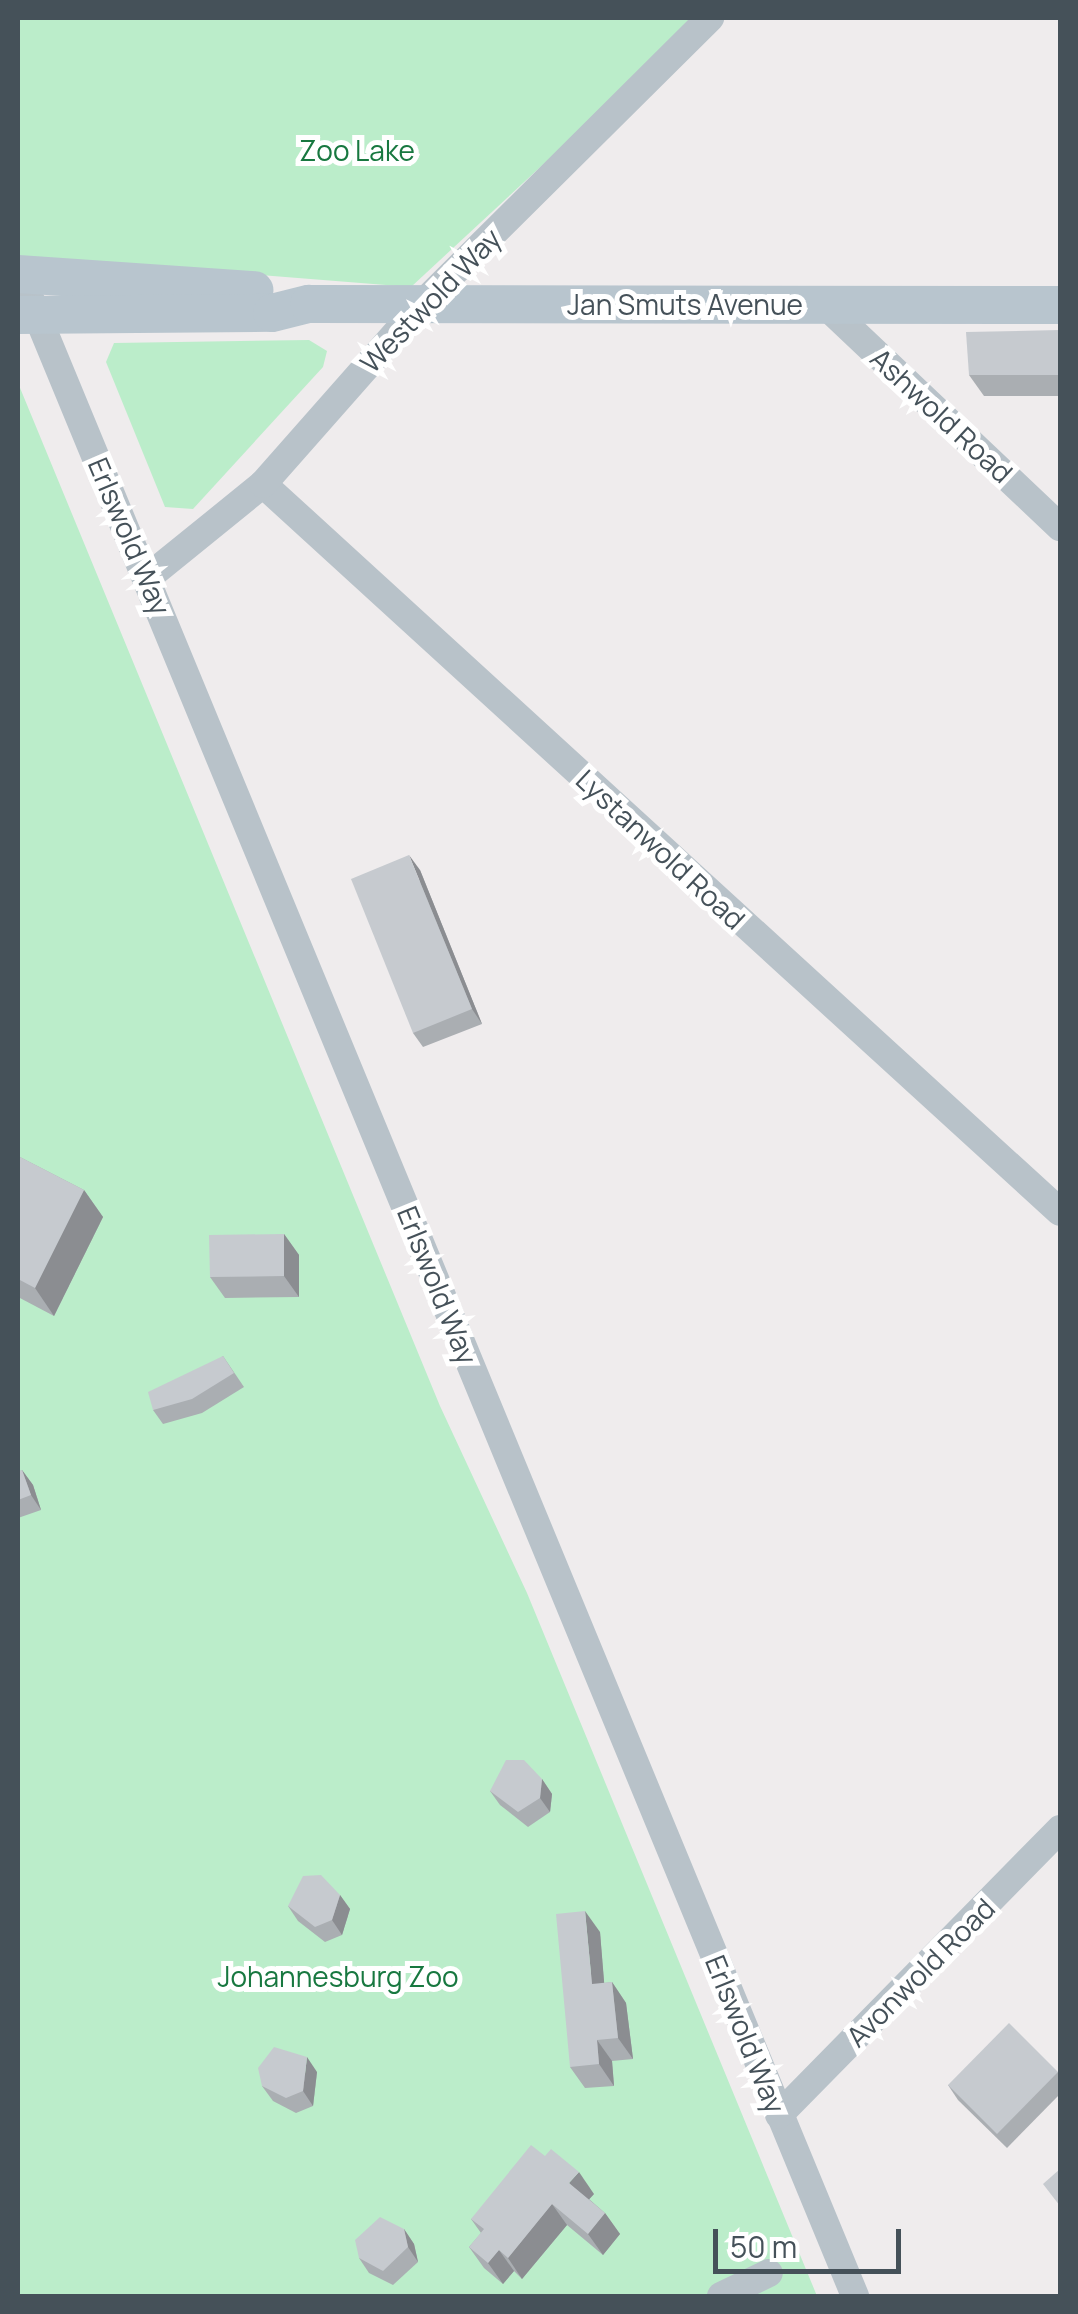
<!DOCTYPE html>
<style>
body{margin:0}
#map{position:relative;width:1078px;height:2314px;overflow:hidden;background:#efeced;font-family:Manrope,sans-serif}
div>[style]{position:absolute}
.green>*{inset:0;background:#bbedca}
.street>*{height:28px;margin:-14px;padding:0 14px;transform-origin:14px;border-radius:14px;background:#b8c2c9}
.secondary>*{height:38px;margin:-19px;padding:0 19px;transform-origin:19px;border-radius:19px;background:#b8c5ce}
.wall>*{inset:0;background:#aaaeb2}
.shaded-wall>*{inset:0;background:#8b8d91}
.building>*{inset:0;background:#c6cacf}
span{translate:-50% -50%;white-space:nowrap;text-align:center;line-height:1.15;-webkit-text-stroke:10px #fff;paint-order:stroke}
.park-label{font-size:28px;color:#187840}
.street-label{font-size:28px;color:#455159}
.frame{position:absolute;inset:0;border:20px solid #455159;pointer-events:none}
.scale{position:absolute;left:713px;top:2229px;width:188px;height:45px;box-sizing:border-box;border:5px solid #455159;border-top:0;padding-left:12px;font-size:30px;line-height:35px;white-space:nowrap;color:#455159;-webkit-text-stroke:8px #fff;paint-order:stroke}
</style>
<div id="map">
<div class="green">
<i style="clip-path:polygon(18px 18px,701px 18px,411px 287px,18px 256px)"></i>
<i style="clip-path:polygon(309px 340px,327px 351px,323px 367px,193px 509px,165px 507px,106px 362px,114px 343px)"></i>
<i style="clip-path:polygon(18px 383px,440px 1406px,527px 1593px,817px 2296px,18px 2296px)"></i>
</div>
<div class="street">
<i style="left:20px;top:274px;width:2188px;rotate:67.56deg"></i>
<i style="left:824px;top:304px;width:325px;rotate:43.4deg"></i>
<i style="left:263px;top:484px;width:1079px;rotate:42.41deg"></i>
<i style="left:147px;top:578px;width:149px;rotate:-39deg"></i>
<i style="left:263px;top:484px;width:237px;rotate:-48.6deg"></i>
<i style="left:420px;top:306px;width:409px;rotate:-44.8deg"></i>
<i style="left:779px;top:2115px;width:401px;rotate:-45.5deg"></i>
<i style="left:721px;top:2296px;width:53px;rotate:-25.6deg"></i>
</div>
<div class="secondary">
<i style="left:18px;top:274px;width:237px;rotate:3.9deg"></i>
<i style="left:18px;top:315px;width:254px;rotate:-0.5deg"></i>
<i style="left:272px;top:313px;width:38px;rotate:-14deg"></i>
<i style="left:309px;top:304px;width:751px;rotate:0.08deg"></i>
</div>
<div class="wall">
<i style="clip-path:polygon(1060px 330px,1060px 396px,984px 396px,969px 375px)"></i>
<i style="clip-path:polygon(420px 870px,482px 1024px,423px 1047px,413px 1033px)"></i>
<i style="clip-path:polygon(18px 1156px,84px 1190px,103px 1217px,54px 1316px,18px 1297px)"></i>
<i style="clip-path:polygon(284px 1234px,299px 1255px,299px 1297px,225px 1298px,210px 1277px)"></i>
<i style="clip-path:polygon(223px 1356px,244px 1387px,202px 1413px,163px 1424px,153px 1410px)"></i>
<i style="clip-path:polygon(22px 1470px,33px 1485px,41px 1510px,18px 1518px,18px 1472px)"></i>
<i style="clip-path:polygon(542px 1779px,552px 1794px,550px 1812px,528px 1827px,500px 1805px,490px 1791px)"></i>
<i style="clip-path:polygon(340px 1895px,350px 1909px,342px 1935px,325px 1942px,298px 1921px,288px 1906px)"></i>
<i style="clip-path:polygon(600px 1932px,604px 1983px,612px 1982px,626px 2003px,633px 2059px,612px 2061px,614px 2086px,585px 2088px,570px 2067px)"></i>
<i style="clip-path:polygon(317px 2072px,313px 2106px,296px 2113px,273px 2101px,262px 2086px)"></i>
<i style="clip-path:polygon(1058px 2072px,1060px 2076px,1060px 2094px,1007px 2148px,958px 2100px,948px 2085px)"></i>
<i style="clip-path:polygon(594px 2194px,589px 2199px,605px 2213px,620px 2234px,603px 2255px,567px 2225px,522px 2279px,514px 2271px,503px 2284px,484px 2268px,469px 2247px,481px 2233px,471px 2219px)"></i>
<i style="clip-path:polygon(404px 2229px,414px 2244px,418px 2262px,393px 2285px,369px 2273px,359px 2258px)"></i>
</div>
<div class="shaded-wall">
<i style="clip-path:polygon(409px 855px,420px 870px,482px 1024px,472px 1009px)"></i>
<i style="clip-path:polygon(84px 1190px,103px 1217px,54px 1316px,35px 1288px)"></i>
<i style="clip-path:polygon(284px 1234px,299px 1255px,299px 1297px,284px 1276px)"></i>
<i style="clip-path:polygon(22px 1470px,33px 1485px,41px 1510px,31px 1495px)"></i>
<i style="clip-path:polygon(542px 1779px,552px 1794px,550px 1812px,540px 1798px)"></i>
<i style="clip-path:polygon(340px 1895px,350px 1909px,342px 1935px,332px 1920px)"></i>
<i style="clip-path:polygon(585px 1911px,600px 1932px,606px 2005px,592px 1984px)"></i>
<i style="clip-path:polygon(612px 1982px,626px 2003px,633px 2059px,618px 2038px)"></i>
<i style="clip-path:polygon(597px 2040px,612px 2061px,614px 2086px,599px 2064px)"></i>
<i style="clip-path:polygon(307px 2057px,317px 2072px,313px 2106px,303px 2091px)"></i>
<i style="clip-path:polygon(579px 2172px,594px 2194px,584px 2205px,569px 2183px)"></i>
<i style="clip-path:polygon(552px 2204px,567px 2225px,522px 2279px,508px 2258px)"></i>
<i style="clip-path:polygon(605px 2213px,620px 2234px,603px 2255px,588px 2234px)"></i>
<i style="clip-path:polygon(404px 2229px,414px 2244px,418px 2262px,408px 2247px)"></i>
<i style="clip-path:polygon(499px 2250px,514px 2271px,503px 2284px,488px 2263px)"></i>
</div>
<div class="building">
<i style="clip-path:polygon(1060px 330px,1060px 375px,969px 375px,966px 332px)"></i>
<i style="clip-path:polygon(409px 855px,472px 1009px,413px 1033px,351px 879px)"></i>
<i style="clip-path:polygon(18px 1156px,84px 1190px,35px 1288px,18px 1279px)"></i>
<i style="clip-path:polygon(284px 1234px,284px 1276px,210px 1277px,209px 1235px)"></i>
<i style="clip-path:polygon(223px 1356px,234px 1373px,192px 1399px,153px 1410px,148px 1392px)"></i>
<i style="clip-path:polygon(22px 1470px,31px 1495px,18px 1500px,18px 1472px)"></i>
<i style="clip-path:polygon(506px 1760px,524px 1760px,542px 1779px,540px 1798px,518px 1812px,490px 1791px)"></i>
<i style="clip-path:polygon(321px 1875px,340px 1895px,332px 1920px,315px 1927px,288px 1906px,303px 1876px)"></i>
<i style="clip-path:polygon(585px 1911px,592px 1984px,612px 1982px,618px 2038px,597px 2040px,599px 2064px,570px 2067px,556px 1914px)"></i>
<i style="clip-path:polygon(1009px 2023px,1058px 2072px,997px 2134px,948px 2085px)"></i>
<i style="clip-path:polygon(274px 2047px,307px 2057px,303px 2091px,286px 2098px,262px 2086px,258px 2068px)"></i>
<i style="clip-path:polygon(531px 2145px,545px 2156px,551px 2149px,579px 2172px,569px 2183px,605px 2213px,588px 2234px,552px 2204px,508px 2258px,499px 2250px,488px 2263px,469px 2247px,484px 2229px,471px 2219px)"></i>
<i style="clip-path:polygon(1060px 2169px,1060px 2206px,1043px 2184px)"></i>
<i style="clip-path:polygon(380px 2217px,404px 2229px,408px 2247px,383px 2271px,359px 2258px,355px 2240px)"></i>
</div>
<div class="park-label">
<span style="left:357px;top:150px">Zoo Lake</span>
<span style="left:338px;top:1976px">Johannesburg Zoo</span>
</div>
<div class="street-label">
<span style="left:430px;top:300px;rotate:-46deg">Westwold Way</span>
<span style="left:685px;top:304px">Jan Smuts Avenue</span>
<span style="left:942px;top:415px;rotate:43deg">Ashwold Road</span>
<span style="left:130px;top:536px;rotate:67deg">Erlswold Way</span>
<span style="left:661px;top:849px;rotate:43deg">Lystanwold Road</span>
<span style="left:438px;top:1285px;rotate:68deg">Erlswold Way</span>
<span style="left:920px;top:1972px;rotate:-45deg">Avonwold Road</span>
<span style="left:746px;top:2034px;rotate:68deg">Erlswold Way</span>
</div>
<div class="frame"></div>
<div class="scale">50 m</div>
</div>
